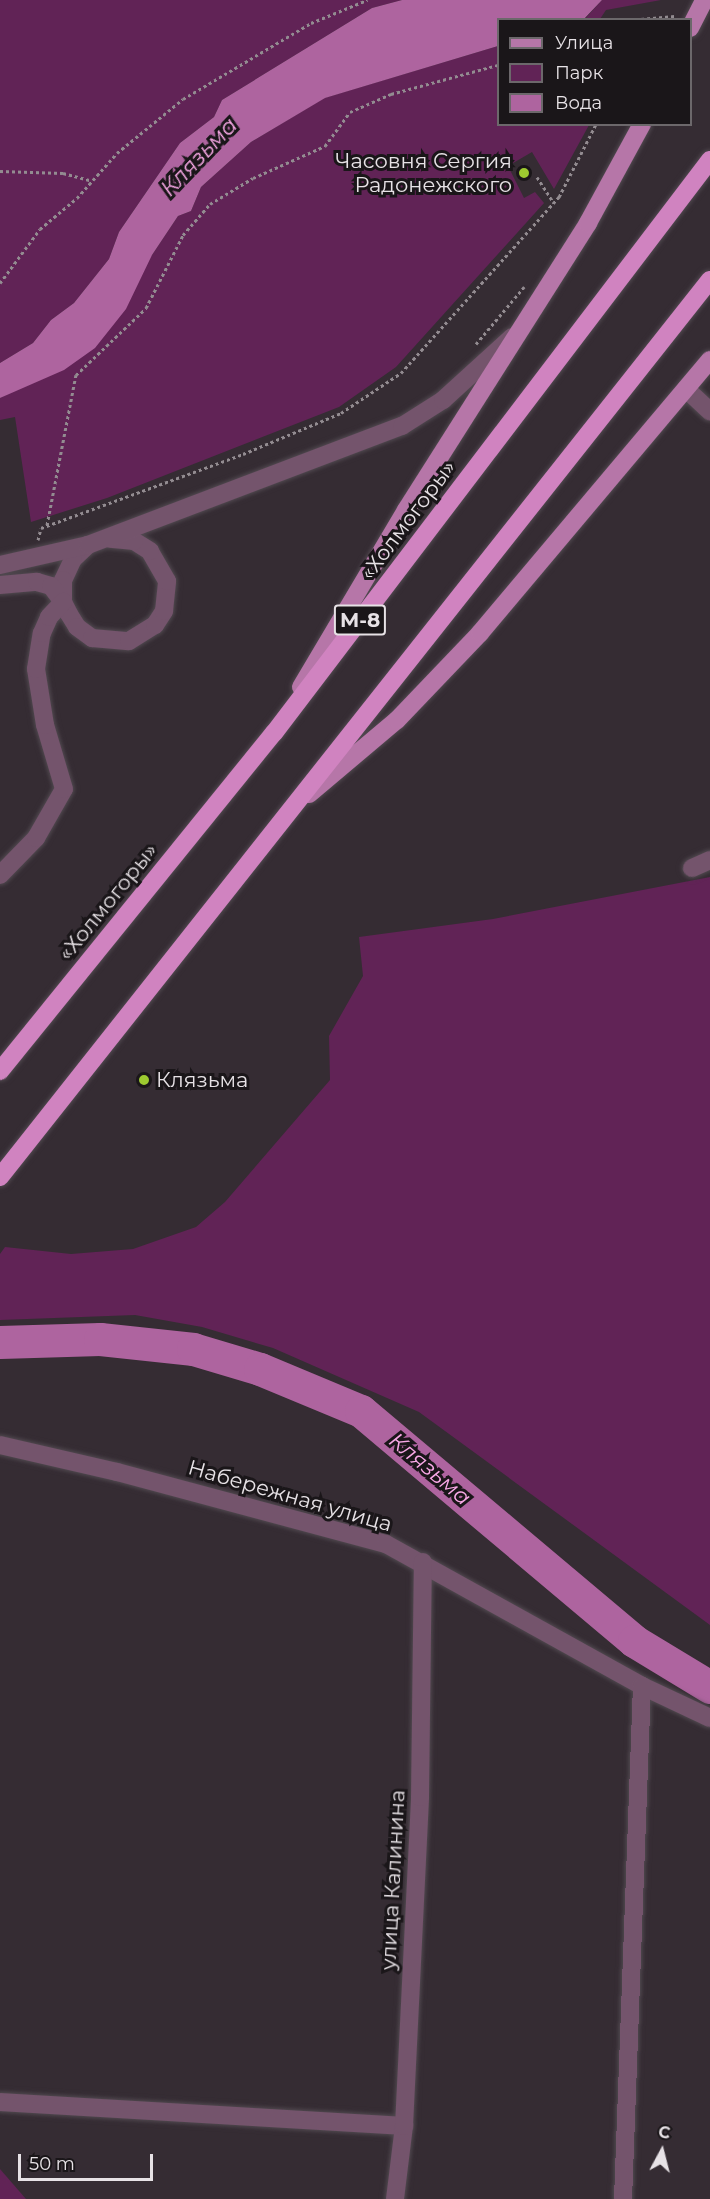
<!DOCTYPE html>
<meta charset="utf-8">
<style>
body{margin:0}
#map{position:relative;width:710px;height:2199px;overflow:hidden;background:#352c33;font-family:Montserrat,sans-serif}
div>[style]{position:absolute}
.green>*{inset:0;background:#612356}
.water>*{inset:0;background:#ae649f}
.river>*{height:33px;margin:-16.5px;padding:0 16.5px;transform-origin:16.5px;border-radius:16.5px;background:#ae649f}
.path>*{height:3px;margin-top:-1.5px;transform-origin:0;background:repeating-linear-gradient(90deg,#938c91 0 3px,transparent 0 6px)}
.roads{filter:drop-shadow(0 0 2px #514950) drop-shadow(0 0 2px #514950)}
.minor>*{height:18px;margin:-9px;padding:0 9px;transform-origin:9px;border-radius:9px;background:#74546c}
.major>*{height:18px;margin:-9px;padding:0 9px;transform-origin:9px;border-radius:9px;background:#b676a8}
.highway>*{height:18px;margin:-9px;padding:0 9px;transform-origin:9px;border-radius:9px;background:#d083c0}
.bridges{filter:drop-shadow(0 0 2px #514950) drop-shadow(0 0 2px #514950)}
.major-bridge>*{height:18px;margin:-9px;padding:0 9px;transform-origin:9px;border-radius:9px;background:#b676a8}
.dots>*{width:16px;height:16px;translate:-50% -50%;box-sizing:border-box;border:3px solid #1a1619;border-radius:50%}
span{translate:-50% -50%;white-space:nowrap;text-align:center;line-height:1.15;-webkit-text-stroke:6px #1a1619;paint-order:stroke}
.shield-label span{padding:2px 4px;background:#1a1619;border:2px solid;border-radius:4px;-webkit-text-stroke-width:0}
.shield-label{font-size:20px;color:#e7e2e6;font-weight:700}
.poi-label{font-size:21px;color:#e7e2e6}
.right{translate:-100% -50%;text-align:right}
.left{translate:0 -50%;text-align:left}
.street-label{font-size:21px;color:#e7e2e6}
.water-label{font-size:22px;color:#f8a8e6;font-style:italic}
.legend{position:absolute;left:497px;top:18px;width:195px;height:108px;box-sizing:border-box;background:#1a1619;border:2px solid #6c686b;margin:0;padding:8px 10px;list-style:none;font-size:18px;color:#e7e2e6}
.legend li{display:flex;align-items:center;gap:12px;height:30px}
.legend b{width:30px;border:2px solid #6c686b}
.north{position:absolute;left:632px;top:2121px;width:60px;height:60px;-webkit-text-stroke:4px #1a1619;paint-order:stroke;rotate:7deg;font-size:16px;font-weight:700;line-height:24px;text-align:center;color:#e7e2e6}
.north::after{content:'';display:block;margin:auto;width:21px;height:27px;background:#e7e2e6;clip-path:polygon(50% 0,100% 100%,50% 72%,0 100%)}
.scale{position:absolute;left:18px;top:2154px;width:135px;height:27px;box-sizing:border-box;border:3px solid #e7e2e6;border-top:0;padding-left:8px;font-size:18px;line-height:21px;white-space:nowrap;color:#e7e2e6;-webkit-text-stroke:4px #1a1619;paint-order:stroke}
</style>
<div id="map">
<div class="green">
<i style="clip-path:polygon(0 0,402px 0,372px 8px,222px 100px,214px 117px,180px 143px,119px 232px,109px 259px,74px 303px,51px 320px,33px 343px,0 363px)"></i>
<i style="clip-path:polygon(602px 0,661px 0,606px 10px,600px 19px,584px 20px)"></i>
<i style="clip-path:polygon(498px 46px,498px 124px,589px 125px,554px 189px,532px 152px,508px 166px,524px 198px,535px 192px,544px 203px,396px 367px,339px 407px,107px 498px,31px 522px,15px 417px,0 420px,0 398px,11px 392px,152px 255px,178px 216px,191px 211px,201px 187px,251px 142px,324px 98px)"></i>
<i style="clip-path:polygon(710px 877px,710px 1625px,419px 1412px,273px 1348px,202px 1327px,135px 1315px,0 1320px,0 1254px,5px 1247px,71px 1254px,133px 1249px,196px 1227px,225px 1202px,330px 1080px,329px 1036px,363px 976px,359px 937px,493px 919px)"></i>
<i style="clip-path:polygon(0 2169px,26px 2199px,0 2199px)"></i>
</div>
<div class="water">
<i style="clip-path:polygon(402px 0,602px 0,584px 19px,498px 20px,498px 46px,325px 98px,251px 142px,201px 187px,191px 211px,178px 216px,152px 255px,126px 309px,95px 348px,64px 370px,0 398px,0 363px,33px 343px,51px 320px,74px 303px,109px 259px,119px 232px,180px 143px,214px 117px,222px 100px,372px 8px)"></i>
</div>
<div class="river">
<i style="left:0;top:1342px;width:100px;rotate:-1.7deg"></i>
<i style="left:100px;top:1339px;width:94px;rotate:6.1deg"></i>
<i style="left:193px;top:1349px;width:70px;rotate:16.6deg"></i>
<i style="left:260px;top:1369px;width:109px;rotate:22.6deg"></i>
<i style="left:361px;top:1411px;width:357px;rotate:40.1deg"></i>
<i style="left:634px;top:1641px;width:89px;rotate:31.2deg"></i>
</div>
<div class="path">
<i style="left:629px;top:20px;width:46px;rotate:-5deg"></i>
<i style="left:0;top:171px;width:63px;rotate:1.8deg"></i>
<i style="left:63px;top:173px;width:30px;rotate:15deg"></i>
<i style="left:537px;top:177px;width:31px;rotate:57deg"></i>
<i style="left:0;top:283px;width:67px;rotate:-53.5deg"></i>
<i style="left:40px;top:229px;width:48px;rotate:-40deg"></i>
<i style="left:77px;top:198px;width:60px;rotate:-48.4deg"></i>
<i style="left:117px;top:153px;width:85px;rotate:-39.3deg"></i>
<i style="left:183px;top:99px;width:149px;rotate:-30.7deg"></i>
<i style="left:311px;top:23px;width:61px;rotate:-22.3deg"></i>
<i style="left:476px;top:344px;width:75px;rotate:-49.9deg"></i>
<i style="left:47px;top:525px;width:153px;rotate:-79.1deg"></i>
<i style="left:76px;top:375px;width:97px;rotate:-43.7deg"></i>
<i style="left:146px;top:308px;width:82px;rotate:-63.1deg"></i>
<i style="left:183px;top:235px;width:41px;rotate:-48.9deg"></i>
<i style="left:210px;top:204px;width:50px;rotate:-31.2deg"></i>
<i style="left:253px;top:178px;width:79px;rotate:-24deg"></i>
<i style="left:325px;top:146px;width:42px;rotate:-53.7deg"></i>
<i style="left:350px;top:112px;width:45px;rotate:-23.7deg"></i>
<i style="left:391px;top:94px;width:111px;rotate:-15.2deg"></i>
<i style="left:38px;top:540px;width:12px;rotate:-76deg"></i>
<i style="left:41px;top:528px;width:215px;rotate:-20.1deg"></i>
<i style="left:243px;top:454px;width:106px;rotate:-22.7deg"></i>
<i style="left:341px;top:413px;width:72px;rotate:-33.7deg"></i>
<i style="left:401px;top:373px;width:237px;rotate:-48.1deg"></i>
<i style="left:559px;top:197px;width:82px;rotate:-63.1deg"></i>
</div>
<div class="roads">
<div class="minor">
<i style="left:686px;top:389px;width:33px;rotate:43deg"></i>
<i style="left:88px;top:545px;width:21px;rotate:137deg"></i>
<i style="left:73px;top:559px;width:23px;rotate:115deg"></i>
<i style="left:63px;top:580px;width:22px;rotate:90deg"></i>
<i style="left:63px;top:602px;width:13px;rotate:63deg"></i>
<i style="left:69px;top:614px;width:15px;rotate:58deg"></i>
<i style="left:77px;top:627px;width:19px;rotate:36deg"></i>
<i style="left:92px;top:638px;width:37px;rotate:5deg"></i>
<i style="left:129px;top:641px;width:31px;rotate:-32deg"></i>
<i style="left:155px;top:625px;width:17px;rotate:-57deg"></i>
<i style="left:164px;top:611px;width:30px;rotate:-84deg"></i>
<i style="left:167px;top:581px;width:34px;rotate:-120deg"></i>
<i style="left:150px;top:551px;width:19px;rotate:-148deg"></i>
<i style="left:134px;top:541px;width:24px;rotate:-175deg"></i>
<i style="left:0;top:565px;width:90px;rotate:-12.8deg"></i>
<i style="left:88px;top:545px;width:336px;rotate:-20.8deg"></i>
<i style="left:402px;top:426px;width:49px;rotate:-32.4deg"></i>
<i style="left:443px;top:400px;width:93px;rotate:-42.4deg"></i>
<i style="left:0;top:585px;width:37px;rotate:-5deg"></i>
<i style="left:37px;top:582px;width:15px;rotate:16deg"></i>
<i style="left:51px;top:586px;width:20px;rotate:53deg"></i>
<i style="left:692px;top:868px;width:20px;rotate:-24deg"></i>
<i style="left:0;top:875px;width:52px;rotate:-45.8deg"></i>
<i style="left:36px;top:838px;width:56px;rotate:-60.3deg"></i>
<i style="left:64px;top:789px;width:67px;rotate:-106.5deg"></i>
<i style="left:45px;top:725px;width:57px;rotate:-99.1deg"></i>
<i style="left:36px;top:669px;width:36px;rotate:-81deg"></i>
<i style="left:42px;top:633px;width:17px;rotate:-66deg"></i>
<i style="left:49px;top:617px;width:21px;rotate:-47deg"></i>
<i style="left:0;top:1445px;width:120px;rotate:13deg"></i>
<i style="left:117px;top:1472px;width:278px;rotate:15deg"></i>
<i style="left:386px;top:1544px;width:293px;rotate:29deg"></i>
<i style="left:642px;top:1686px;width:75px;rotate:25.2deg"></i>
<i style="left:0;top:2102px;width:405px;rotate:3.4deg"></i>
<i style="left:395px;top:2199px;width:74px;rotate:-83deg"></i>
<i style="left:404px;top:2126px;width:329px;rotate:-87.2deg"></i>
<i style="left:420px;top:1797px;width:235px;rotate:-89.3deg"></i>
<i style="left:623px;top:2199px;width:513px;rotate:-87.88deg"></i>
</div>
<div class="major">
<i style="left:301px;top:687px;width:206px;rotate:-59.3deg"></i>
<i style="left:406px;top:510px;width:340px;rotate:-57.6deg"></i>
<i style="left:588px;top:223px;width:113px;rotate:-61.4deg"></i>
<i style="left:309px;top:794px;width:115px;rotate:-40.1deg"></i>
<i style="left:397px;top:720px;width:120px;rotate:-46.3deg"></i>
<i style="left:480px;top:633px;width:357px;rotate:-49.9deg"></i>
</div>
<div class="highway">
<i style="left:0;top:1071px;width:435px;rotate:-51deg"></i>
<i style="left:274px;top:733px;width:720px;rotate:-52.73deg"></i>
<i style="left:0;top:1177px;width:1144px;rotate:-51.64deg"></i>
</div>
</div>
<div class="bridges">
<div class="major-bridge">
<i style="left:690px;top:28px;width:31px;rotate:-63deg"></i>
</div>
</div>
<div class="dots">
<i style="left:524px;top:173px;background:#9dca30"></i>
<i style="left:144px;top:1080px;background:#9dca30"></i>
</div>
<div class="shield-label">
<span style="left:360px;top:620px">М-8</span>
</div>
<div class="poi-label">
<span class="right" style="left:512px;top:173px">Часовня Сергия<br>Радонежского</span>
<span class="left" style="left:156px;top:1080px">Клязьма</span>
</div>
<div class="street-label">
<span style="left:408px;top:520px;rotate:-53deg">«Холмогоры»</span>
<span style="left:108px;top:902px;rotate:-51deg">«Холмогоры»</span>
<span style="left:290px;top:1496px;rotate:16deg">Набережная улица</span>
<span style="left:393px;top:1880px;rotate:-87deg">улица Калинина</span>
</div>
<div class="water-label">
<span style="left:199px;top:157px;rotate:-46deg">Клязьма</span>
<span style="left:430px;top:1469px;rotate:40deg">Клязьма</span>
</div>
<ul class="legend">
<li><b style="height:8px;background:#b676a8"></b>Улица</li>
<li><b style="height:16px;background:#612356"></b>Парк</li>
<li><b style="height:16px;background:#ae649f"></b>Вода</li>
</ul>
<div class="north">С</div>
<div class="scale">50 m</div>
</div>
